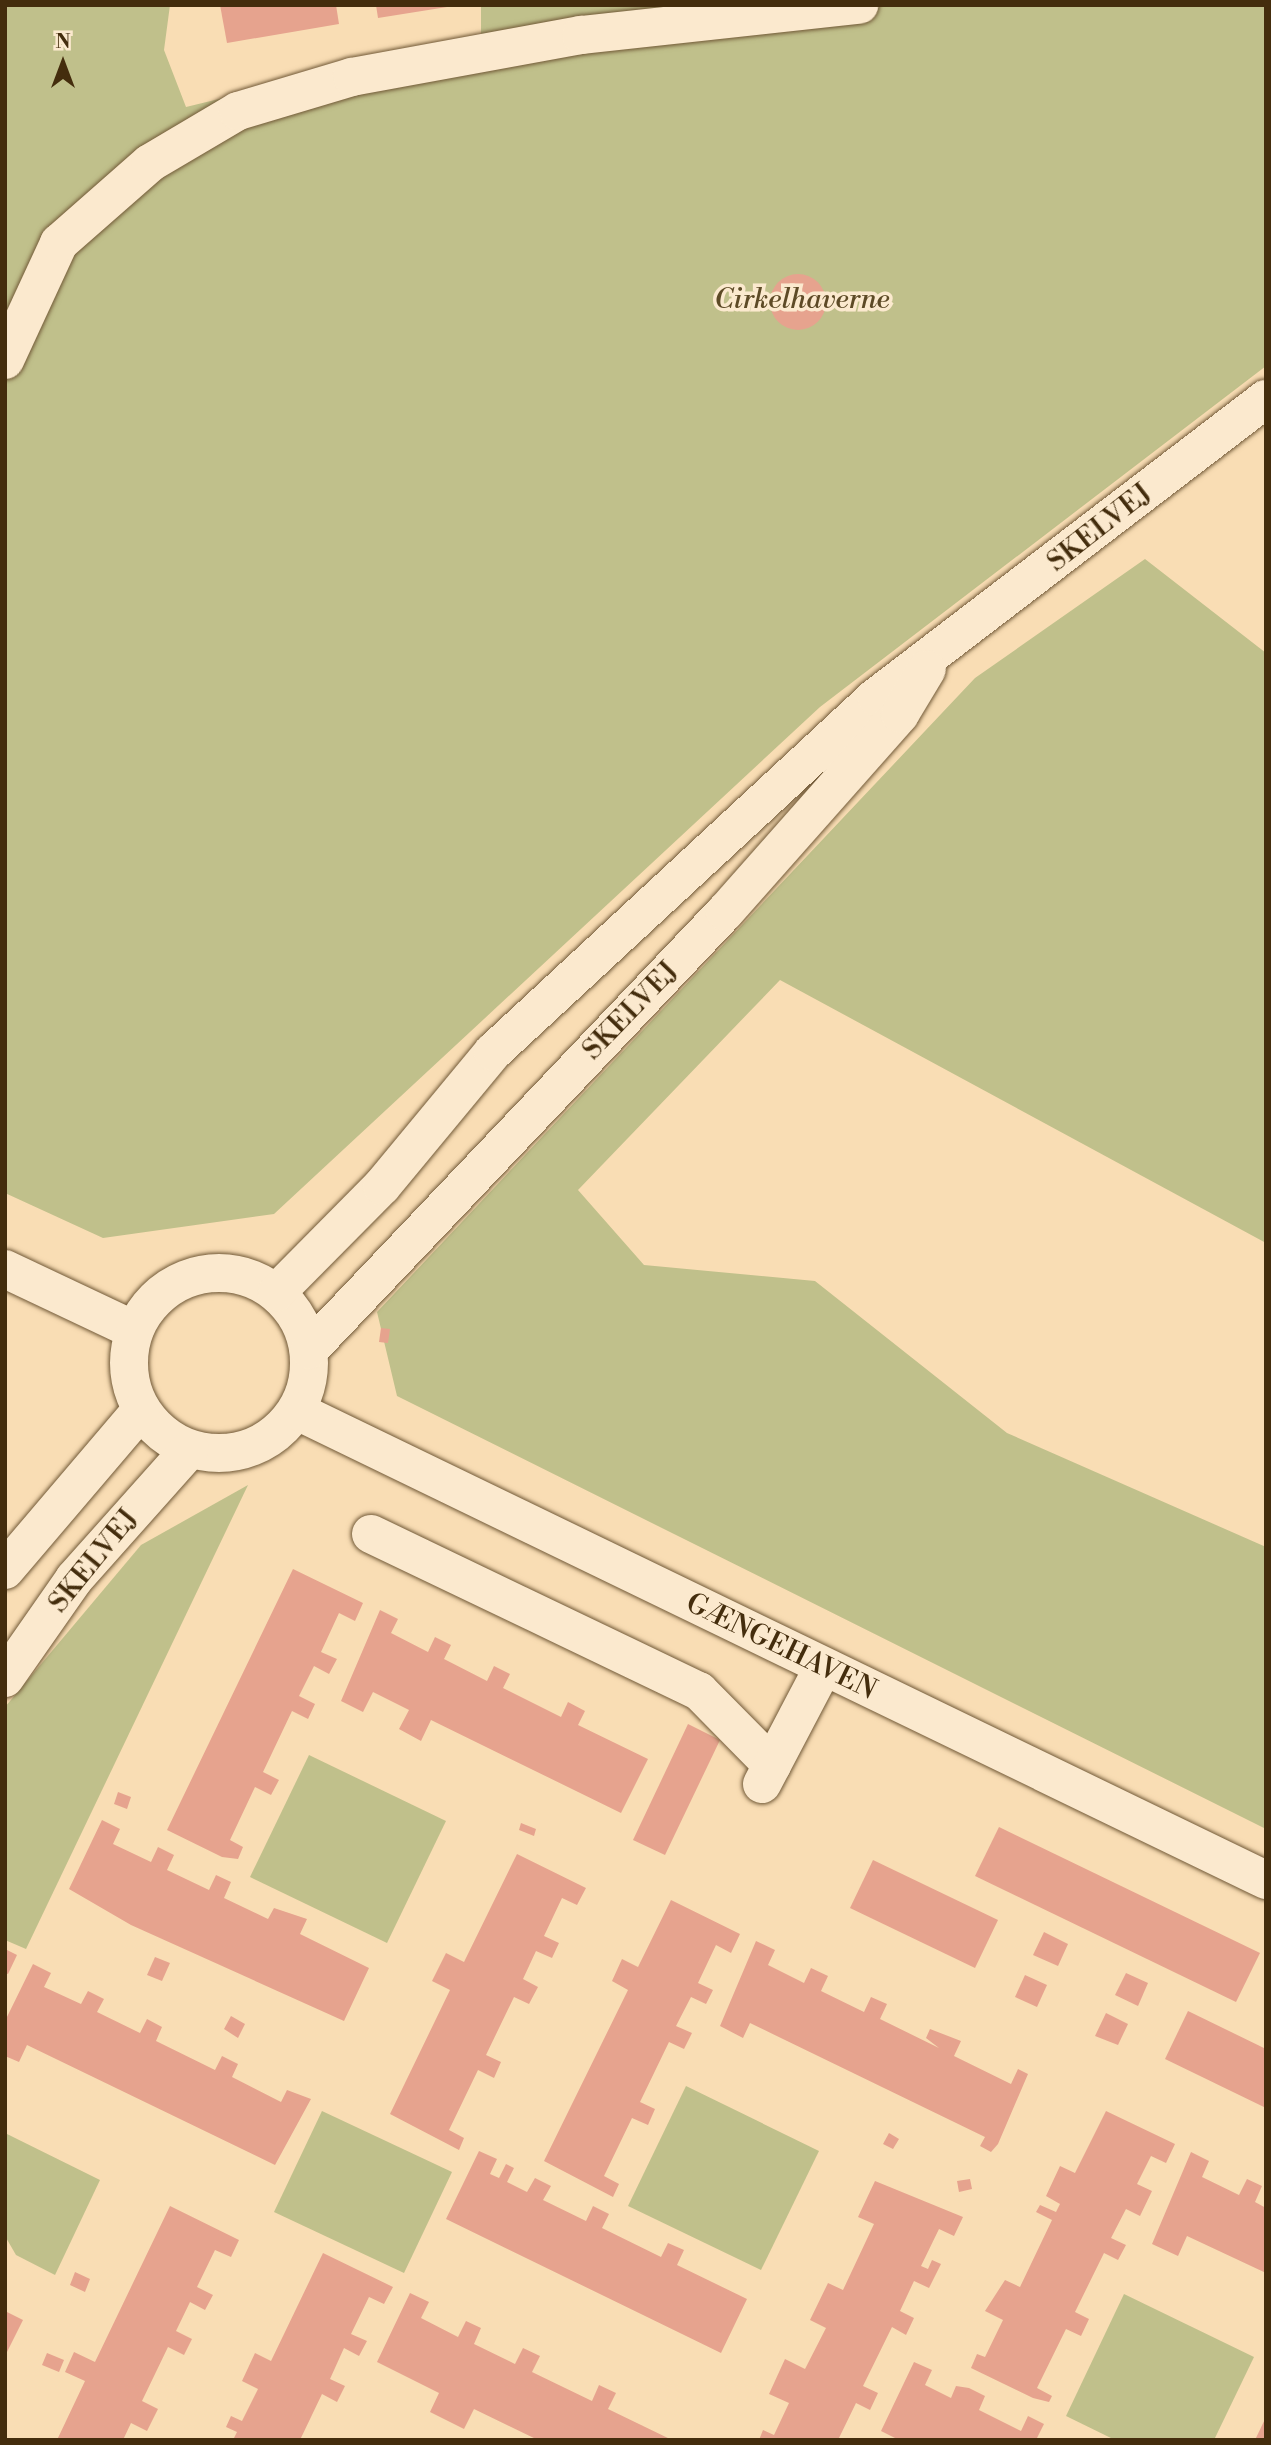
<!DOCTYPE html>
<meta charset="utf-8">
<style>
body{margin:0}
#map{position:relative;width:1271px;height:2445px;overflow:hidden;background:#f9ddb4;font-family:"Libre Bodoni",serif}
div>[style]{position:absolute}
.green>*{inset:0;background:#c0c08b}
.building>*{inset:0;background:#e6a38e}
.round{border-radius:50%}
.roads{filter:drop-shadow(0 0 2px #715937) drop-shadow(0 0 2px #715937)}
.minor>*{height:38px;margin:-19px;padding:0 19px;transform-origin:19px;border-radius:19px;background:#fbe9ce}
.minor>.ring{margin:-19px;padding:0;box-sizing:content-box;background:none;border:38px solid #fbe9ce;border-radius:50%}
span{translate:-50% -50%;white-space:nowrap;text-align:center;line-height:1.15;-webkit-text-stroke:7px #fbe9ce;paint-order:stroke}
.park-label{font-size:28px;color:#5d4a26;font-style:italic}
.street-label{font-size:28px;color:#442d0d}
.frame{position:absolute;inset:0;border:7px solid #442d0d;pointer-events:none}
.north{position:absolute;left:28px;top:28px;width:70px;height:70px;-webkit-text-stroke:5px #fbe9ce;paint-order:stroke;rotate:0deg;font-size:19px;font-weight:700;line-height:28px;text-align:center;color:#442d0d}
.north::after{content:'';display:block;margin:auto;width:24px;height:32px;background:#442d0d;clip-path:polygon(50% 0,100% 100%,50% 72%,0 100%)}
</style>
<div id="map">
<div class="green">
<i style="clip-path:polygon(5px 5px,170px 5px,164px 50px,186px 107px,481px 35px,481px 5px,1266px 5px,1266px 366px,820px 707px,274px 1214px,103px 1238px,5px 1193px)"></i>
<i style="clip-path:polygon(1145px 559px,1266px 653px,1266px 1243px,780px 980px,578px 1190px,644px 1265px,815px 1281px,1007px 1433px,1266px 1547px,1266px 1829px,397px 1396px,377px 1312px,975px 678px)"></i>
<i style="clip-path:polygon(248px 1485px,26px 1949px,5px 1940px,5px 1707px,141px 1545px)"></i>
<i style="clip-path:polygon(309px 1755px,446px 1821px,387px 1943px,250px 1877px)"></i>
<i style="clip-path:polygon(686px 2086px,819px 2151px,761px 2270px,628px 2206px)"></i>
<i style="clip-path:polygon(322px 2111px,452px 2172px,404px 2273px,274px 2212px)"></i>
<i style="clip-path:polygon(5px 2133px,100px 2180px,55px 2275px,16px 2255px,5px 2236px)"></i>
<i style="clip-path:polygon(1124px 2294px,1254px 2357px,1214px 2440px,1115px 2440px,1066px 2416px)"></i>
</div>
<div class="building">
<i style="clip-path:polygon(220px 5px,336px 5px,339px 24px,227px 43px)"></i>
<i style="clip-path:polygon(376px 5px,447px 5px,447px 7px,378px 18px)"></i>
<i class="round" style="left:770px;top:274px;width:56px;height:56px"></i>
<i style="clip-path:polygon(381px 1328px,390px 1329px,388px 1343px,379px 1342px)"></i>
<i style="clip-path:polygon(293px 1569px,363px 1603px,355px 1621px,339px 1613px,321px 1652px,337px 1659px,329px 1674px,314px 1666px,299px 1696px,315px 1704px,308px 1719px,292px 1711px,263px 1772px,279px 1780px,271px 1795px,255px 1787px,230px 1840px,243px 1847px,238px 1859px,222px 1857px,167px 1830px)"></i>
<i style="clip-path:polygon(380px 1610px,398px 1619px,391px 1633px,428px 1652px,435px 1637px,451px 1645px,444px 1659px,487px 1681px,494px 1666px,510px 1674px,503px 1688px,561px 1717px,568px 1702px,585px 1711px,578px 1725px,648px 1759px,621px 1813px,431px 1720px,421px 1741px,399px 1729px,409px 1710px,373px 1692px,363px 1712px,341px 1701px)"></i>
<i style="clip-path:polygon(688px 1724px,720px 1740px,665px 1855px,633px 1840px)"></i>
<i style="clip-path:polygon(118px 1792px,131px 1797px,127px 1809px,114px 1804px)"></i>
<i style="clip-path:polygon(102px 1820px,120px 1829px,113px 1844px,151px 1862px,158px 1847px,174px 1855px,167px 1870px,209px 1890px,216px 1875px,231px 1882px,224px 1898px,268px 1919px,274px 1908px,307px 1919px,300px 1934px,369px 1968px,344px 2021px,131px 1925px,69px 1889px)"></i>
<i style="clip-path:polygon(521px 1823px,536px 1829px,534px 1836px,519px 1830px)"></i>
<i style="clip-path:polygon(999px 1827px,1260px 1953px,1236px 2002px,975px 1876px)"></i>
<i style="clip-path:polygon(517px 1854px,586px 1888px,577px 1905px,562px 1898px,544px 1936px,559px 1943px,552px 1958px,536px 1951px,523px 1979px,538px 1987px,529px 2004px,514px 1997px,486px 2055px,501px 2062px,494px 2078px,478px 2070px,449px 2130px,464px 2138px,459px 2150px,390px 2114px,450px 1990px,432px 1981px,446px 1953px,464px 1962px)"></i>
<i style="clip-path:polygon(873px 1860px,998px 1920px,975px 1968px,850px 1908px)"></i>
<i style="clip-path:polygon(671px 1900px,740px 1934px,731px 1953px,716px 1945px,698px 1983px,713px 1990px,706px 2004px,691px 1997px,676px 2026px,692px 2033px,684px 2049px,669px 2042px,640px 2102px,655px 2109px,648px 2125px,632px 2118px,604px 2176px,619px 2184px,613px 2197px,544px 2161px,628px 1990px,612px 1981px,622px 1959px,638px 1967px)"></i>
<i style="clip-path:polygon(1044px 1932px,1068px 1944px,1058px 1966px,1033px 1955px)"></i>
<i style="clip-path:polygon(756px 1941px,775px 1950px,768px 1965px,804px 1983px,811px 1968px,828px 1976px,821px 1991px,864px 2012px,871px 1997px,887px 2004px,880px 2019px,939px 2048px,926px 2038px,930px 2029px,961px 2041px,954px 2056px,1011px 2084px,1018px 2069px,1028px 2074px,998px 2144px,991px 2152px,980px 2146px,985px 2137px,750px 2023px,743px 2038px,720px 2026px)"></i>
<i style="clip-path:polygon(5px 1949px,17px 1955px,8px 1974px,5px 1973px)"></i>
<i style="clip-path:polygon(155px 1957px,170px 1963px,162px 1981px,147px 1975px)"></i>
<i style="clip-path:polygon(33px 1964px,51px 1973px,44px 1987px,81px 2004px,88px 1991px,104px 1999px,97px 2012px,140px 2033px,147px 2019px,162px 2027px,156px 2041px,215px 2070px,222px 2056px,238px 2064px,232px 2077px,281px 2102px,287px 2090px,311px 2099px,275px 2165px,27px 2045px,19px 2062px,5px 2056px,5px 2021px)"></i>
<i style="clip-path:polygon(1126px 1973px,1148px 1983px,1138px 2006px,1115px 1995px)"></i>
<i style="clip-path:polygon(1025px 1975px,1047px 1985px,1037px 2007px,1015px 1997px)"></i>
<i style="clip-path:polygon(1188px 2011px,1266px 2049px,1266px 2108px,1165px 2059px)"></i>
<i style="clip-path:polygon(1106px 2013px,1128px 2024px,1118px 2045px,1095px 2036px)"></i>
<i style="clip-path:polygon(231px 2016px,245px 2024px,238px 2038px,224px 2029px)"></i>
<i style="clip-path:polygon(1106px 2111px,1175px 2144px,1166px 2163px,1151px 2156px,1137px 2184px,1152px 2191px,1140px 2216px,1126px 2209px,1111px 2238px,1126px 2245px,1118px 2260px,1104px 2253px,1075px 2312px,1089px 2319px,1081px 2336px,1066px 2329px,1037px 2388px,1052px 2396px,1049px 2402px,1033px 2398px,971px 2368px,977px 2354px,985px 2357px,1003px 2320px,985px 2311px,1005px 2280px,1020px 2287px,1052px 2220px,1036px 2212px,1040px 2205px,1056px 2212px,1060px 2204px,1046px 2196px,1060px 2166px,1075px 2173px)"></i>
<i style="clip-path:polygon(889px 2133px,899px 2139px,893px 2149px,883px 2144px)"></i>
<i style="clip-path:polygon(479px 2151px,497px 2159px,490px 2174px,499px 2178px,506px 2164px,514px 2168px,507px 2182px,527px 2192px,535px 2178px,551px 2186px,543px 2200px,586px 2221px,593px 2206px,609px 2214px,602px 2228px,661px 2257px,668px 2243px,684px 2250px,677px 2265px,747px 2299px,721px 2353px,446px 2219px)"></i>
<i style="clip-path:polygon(1191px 2152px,1209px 2161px,1202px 2177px,1239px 2195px,1247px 2179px,1262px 2186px,1255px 2202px,1266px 2208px,1266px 2273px,1187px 2236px,1178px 2256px,1152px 2244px)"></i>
<i style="clip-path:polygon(970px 2179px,972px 2189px,959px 2192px,957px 2181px)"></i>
<i style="clip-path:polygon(875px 2181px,963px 2217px,954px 2236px,939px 2229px,921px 2266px,928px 2269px,932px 2260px,941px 2264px,929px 2288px,914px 2281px,900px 2311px,914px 2318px,906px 2335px,892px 2327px,863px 2386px,878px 2393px,870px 2410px,856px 2403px,838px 2440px,759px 2440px,763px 2430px,774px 2435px,789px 2403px,769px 2394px,785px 2359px,805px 2369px,826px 2328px,810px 2320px,828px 2283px,843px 2290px,874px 2224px,858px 2217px)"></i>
<i style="clip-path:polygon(170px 2206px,239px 2240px,231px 2257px,215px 2250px,197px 2287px,213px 2295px,205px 2310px,190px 2302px,176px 2331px,192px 2339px,184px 2355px,168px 2347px,142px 2401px,158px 2409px,147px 2431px,131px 2423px,123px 2440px,57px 2440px,85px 2381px,65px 2372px,74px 2352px,95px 2362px)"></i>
<i style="clip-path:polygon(323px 2253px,393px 2287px,384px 2304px,369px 2297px,351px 2334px,367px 2341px,359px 2356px,344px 2348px,330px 2379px,345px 2386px,337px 2402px,322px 2394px,300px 2440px,233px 2440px,237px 2432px,226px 2427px,231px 2416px,242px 2421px,258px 2389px,242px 2381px,255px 2353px,271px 2361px)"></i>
<i style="clip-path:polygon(75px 2272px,90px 2279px,85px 2292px,70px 2285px)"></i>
<i style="clip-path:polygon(410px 2293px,429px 2302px,421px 2318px,458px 2337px,466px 2321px,481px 2328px,474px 2344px,515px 2364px,523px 2348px,540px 2356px,532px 2372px,592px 2401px,599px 2385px,616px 2393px,608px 2409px,672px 2440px,538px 2440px,474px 2409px,464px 2429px,430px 2412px,439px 2393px,377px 2362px)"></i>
<i style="clip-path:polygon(5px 2311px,23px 2320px,5px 2356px)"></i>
<i style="clip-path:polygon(47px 2353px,64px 2360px,59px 2372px,42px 2365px)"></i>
<i style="clip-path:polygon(914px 2362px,932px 2370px,925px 2385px,951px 2398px,956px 2386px,969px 2388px,985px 2396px,979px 2410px,1021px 2431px,1028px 2416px,1044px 2424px,1036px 2440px,899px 2440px,881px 2431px)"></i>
<i style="clip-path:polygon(1266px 2417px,1266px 2440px,1255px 2440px)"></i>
</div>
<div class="roads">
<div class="minor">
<i style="left:5px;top:360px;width:129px;rotate:-65.2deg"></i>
<i style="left:59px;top:243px;width:121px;rotate:-41.3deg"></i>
<i style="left:150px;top:163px;width:102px;rotate:-30.6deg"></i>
<i style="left:238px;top:111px;width:119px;rotate:-16.6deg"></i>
<i style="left:352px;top:77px;width:233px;rotate:-10.4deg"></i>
<i style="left:581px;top:35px;width:280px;rotate:-6.2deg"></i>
<i style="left:5px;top:1269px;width:143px;rotate:25.3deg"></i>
<i class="ring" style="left:129px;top:1273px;width:142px;height:142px"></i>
<i style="left:277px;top:1292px;width:149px;rotate:-45.3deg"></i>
<i style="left:382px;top:1186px;width:174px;rotate:-50.4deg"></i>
<i style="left:493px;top:1052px;width:522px;rotate:-42.83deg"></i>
<i style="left:876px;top:697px;width:491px;rotate:-37.4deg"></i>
<i style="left:309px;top:1350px;width:604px;rotate:-46.48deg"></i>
<i style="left:725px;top:912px;width:264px;rotate:-48.5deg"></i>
<i style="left:900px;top:714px;width:52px;rotate:-59deg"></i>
<i style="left:297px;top:1411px;width:1077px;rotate:25.83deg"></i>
<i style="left:371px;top:1534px;width:364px;rotate:25.6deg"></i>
<i style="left:699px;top:1691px;width:104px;rotate:45.4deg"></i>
<i style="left:5px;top:1570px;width:210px;rotate:-49.6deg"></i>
<i style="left:5px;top:1678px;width:121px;rotate:-55.1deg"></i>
<i style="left:74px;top:1579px;width:174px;rotate:-48.3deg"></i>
<i style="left:762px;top:1784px;width:131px;rotate:-62.3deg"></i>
</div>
</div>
<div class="park-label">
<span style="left:802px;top:300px">Cirkelhaverne</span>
</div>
<div class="street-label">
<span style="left:1100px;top:528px;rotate:-38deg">SKELVEJ</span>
<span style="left:631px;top:1011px;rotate:-46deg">SKELVEJ</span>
<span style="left:94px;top:1561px;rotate:-51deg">SKELVEJ</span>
<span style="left:781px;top:1647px;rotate:26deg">GÆNGEHAVEN</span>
</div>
<div class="frame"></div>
<div class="north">N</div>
</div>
